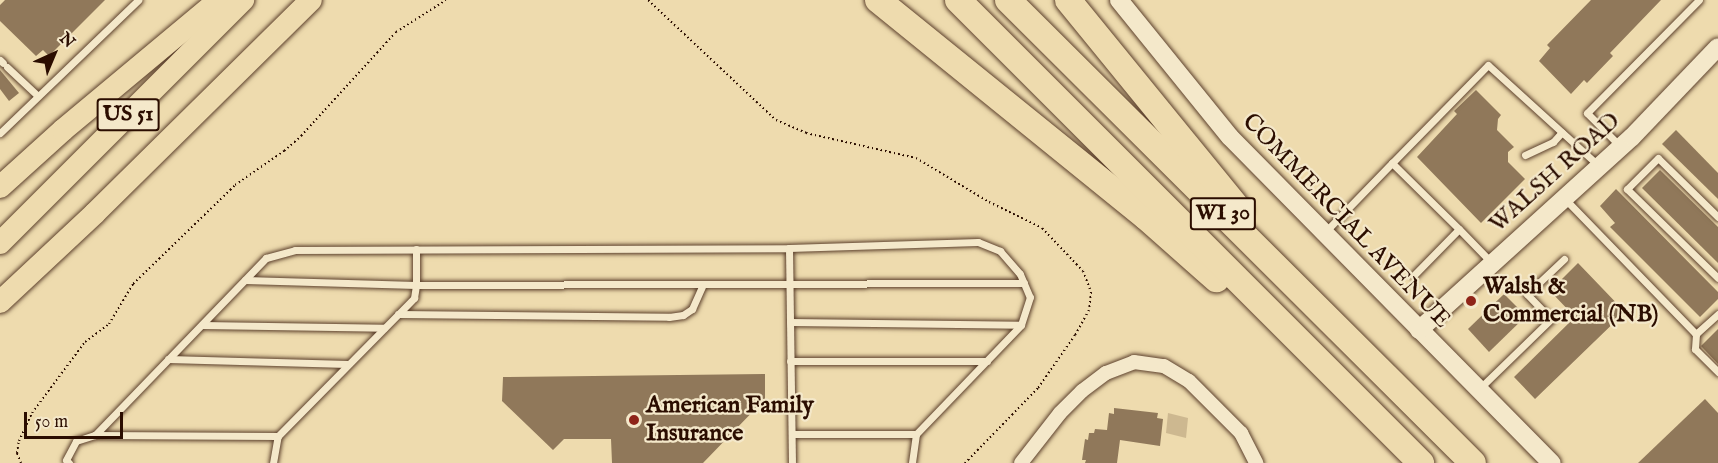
<!DOCTYPE html>
<style>
body{margin:0}
#map{position:relative;width:1718px;height:463px;overflow:hidden;background:#eedbae;font-family:"IM FELL English",serif}
div>[style]{position:absolute}
.green>*{inset:0;background:#cdb890}
.building>*{inset:0;background:#90785a}
.path>*{height:2px;margin-top:-1px;transform-origin:0;background:repeating-linear-gradient(90deg,#2b0d00 0 1.5px,transparent 0 4.5px)}
.roads{filter:drop-shadow(0 0 2px #5c402c) drop-shadow(0 0 2px #5c402c)}
.service>*{height:7px;margin:-3.5px;padding:0 3.5px;transform-origin:3.5px;border-radius:3.5px;background:#f4e8ca}
.minor>*{height:14px;margin:-7px;padding:0 7px;transform-origin:7px;border-radius:7px;background:#f4e8ca}
.tertiary>*{height:18px;margin:-9px;padding:0 9px;transform-origin:9px;border-radius:9px;background:#f4e8ca}
.primary>*{height:22px;margin:-11px;padding:0 11px;transform-origin:11px;border-radius:11px;background:#eedbae}
.motorway>*{height:26px;margin:-13px;padding:0 13px;transform-origin:13px;border-radius:13px;background:#eedbae}
.dots>*{width:16px;height:16px;translate:-50% -50%;box-sizing:border-box;border:3px solid #f4e8ca;border-radius:50%}
span{translate:-50% -50%;white-space:nowrap;text-align:center;line-height:1.15;-webkit-text-stroke:4.5px #f4e8ca;paint-order:stroke}
.shield-label span{padding:2px 4px;background:#f4e8ca;border:2px solid;border-radius:4px;-webkit-text-stroke-width:0}
.shield-label{font-size:22px;color:#2b0d00;font-weight:700}
.street-label{font-size:24px;color:#2b0d00}
.poi-label{font-size:24px;color:#2b0d00;font-weight:700}
.left{translate:0 -50%;text-align:left}
.north{position:absolute;left:24px;top:24px;width:60px;height:60px;-webkit-text-stroke:4px #f4e8ca;paint-order:stroke;rotate:44deg;font-size:16px;font-weight:700;line-height:24px;text-align:center;color:#2b0d00}
.north::after{content:'';display:block;margin:auto;width:21px;height:27px;background:#2b0d00;clip-path:polygon(50% 0,100% 100%,50% 72%,0 100%)}
.scale{position:absolute;left:24px;top:412px;width:99px;height:27px;box-sizing:border-box;border:3px solid #2b0d00;border-top:0;padding-left:8px;font-size:18px;line-height:21px;white-space:nowrap;color:#2b0d00;-webkit-text-stroke:4px #f4e8ca;paint-order:stroke}
</style>
<div id="map">
<div class="green">
<i style="clip-path:polygon(1168px 413px,1188px 418px,1186px 438px,1166px 433px)"></i>
</div>
<div class="building">
<i style="clip-path:polygon(5px 0,105px 0,49px 56px,43px 50px,36px 56px,0 21px,0 5px)"></i>
<i style="clip-path:polygon(1591px 0,1661px 0,1610px 53px,1613px 56px,1587px 83px,1584px 80px,1571px 94px,1539px 61px,1550px 48px,1547px 45px)"></i>
<i style="clip-path:polygon(0 70px,19px 93px,9px 101px,0 89px)"></i>
<i style="clip-path:polygon(1476px 90px,1501px 115px,1498px 119px,1497px 130px,1514px 147px,1508px 152px,1508px 162px,1525px 179px,1481px 223px,1417px 157px,1457px 114px,1454px 111px)"></i>
<i style="clip-path:polygon(1676px 130px,1718px 173px,1718px 199px,1662px 144px)"></i>
<i style="clip-path:polygon(1660px 170px,1718px 227px,1718px 263px,1642px 188px)"></i>
<i style="clip-path:polygon(1616px 189px,1718px 292px,1718px 299px,1700px 317px,1610px 227px,1615px 223px,1600px 206px)"></i>
<i style="clip-path:polygon(1578px 263px,1625px 312px,1535px 399px,1514px 377px,1575px 317px,1550px 291px)"></i>
<i style="clip-path:polygon(1504px 294px,1526px 316px,1489px 352px,1468px 329px)"></i>
<i style="clip-path:polygon(1718px 329px,1718px 364px,1701px 346px)"></i>
<i style="clip-path:polygon(765px 374px,765px 399px,703px 463px,612px 463px,611px 439px,564px 439px,553px 450px,502px 401px,503px 377px)"></i>
<i style="clip-path:polygon(1705px 399px,1718px 413px,1718px 463px,1638px 463px)"></i>
<i style="clip-path:polygon(1114px 408px,1158px 413px,1157px 418px,1163px 419px,1160px 446px,1120px 440px,1117px 463px,1085px 463px,1086px 460px,1082px 460px,1085px 439px,1088px 440px,1089px 433px,1094px 433px,1095px 429px,1107px 430px,1109px 413px,1114px 414px)"></i>
</div>
<div class="path">
<i style="left:648px;top:0;width:175px;rotate:43.2deg"></i>
<i style="left:776px;top:120px;width:33px;rotate:23deg"></i>
<i style="left:806px;top:133px;width:113px;rotate:12.8deg"></i>
<i style="left:916px;top:158px;width:85px;rotate:31.1deg"></i>
<i style="left:989px;top:202px;width:59px;rotate:26.1deg"></i>
<i style="left:1042px;top:228px;width:59px;rotate:46.4deg"></i>
<i style="left:1083px;top:271px;width:22px;rotate:69deg"></i>
<i style="left:1091px;top:292px;width:18px;rotate:96deg"></i>
<i style="left:1089px;top:310px;width:29px;rotate:119deg"></i>
<i style="left:1075px;top:335px;width:65px;rotate:124.9deg"></i>
<i style="left:1038px;top:388px;width:105px;rotate:134.2deg"></i>
<i style="left:21px;top:463px;width:11px;rotate:-112deg"></i>
<i style="left:17px;top:453px;width:12px;rotate:-81deg"></i>
<i style="left:19px;top:441px;width:31px;rotate:-65deg"></i>
<i style="left:32px;top:413px;width:89px;rotate:-53.3deg"></i>
<i style="left:85px;top:342px;width:30px;rotate:-37deg"></i>
<i style="left:109px;top:324px;width:47px;rotate:-59deg"></i>
<i style="left:133px;top:284px;width:142px;rotate:-44.1deg"></i>
<i style="left:235px;top:185px;width:60px;rotate:-34.8deg"></i>
<i style="left:284px;top:151px;width:23px;rotate:-41deg"></i>
<i style="left:301px;top:136px;width:141px;rotate:-47.6deg"></i>
<i style="left:396px;top:32px;width:59px;rotate:-32.6deg"></i>
</div>
<div class="roads">
<div class="service">
<i style="left:0;top:60px;width:4px;rotate:45deg"></i>
<i style="left:7px;top:67px;width:42px;rotate:43.1deg"></i>
<i style="left:0;top:133px;width:192px;rotate:-43.9deg"></i>
<i style="left:1621px;top:147px;width:48px;rotate:-135deg"></i>
<i style="left:1587px;top:113px;width:159px;rotate:-45.3deg"></i>
<i style="left:1525px;top:155px;width:31px;rotate:-25deg"></i>
<i style="left:1553px;top:142px;width:13px;rotate:-48deg"></i>
<i style="left:1392px;top:163px;width:137px;rotate:-45.6deg"></i>
<i style="left:1488px;top:65px;width:149px;rotate:42.3deg"></i>
<i style="left:1566px;top:200px;width:187px;rotate:45.9deg"></i>
<i style="left:1718px;top:217px;width:84px;rotate:-135.5deg"></i>
<i style="left:1658px;top:158px;width:44px;rotate:135deg"></i>
<i style="left:1627px;top:189px;width:127px;rotate:44.4deg"></i>
<i style="left:1326px;top:231px;width:95px;rotate:-45.9deg"></i>
<i style="left:1392px;top:163px;width:94px;rotate:44.6deg"></i>
<i style="left:1414px;top:275px;width:64px;rotate:-45.6deg"></i>
<i style="left:1459px;top:229px;width:47px;rotate:45.9deg"></i>
<i style="left:245px;top:280px;width:171px;rotate:1.7deg"></i>
<i style="left:416px;top:285px;width:36px;rotate:-90deg"></i>
<i style="left:398px;top:314px;width:271px;rotate:0.6deg"></i>
<i style="left:669px;top:317px;width:14px;rotate:-8deg"></i>
<i style="left:683px;top:315px;width:11px;rotate:-34deg"></i>
<i style="left:692px;top:309px;width:27px;rotate:-66deg"></i>
<i style="left:1718px;top:314px;width:30px;rotate:138deg"></i>
<i style="left:1696px;top:334px;width:15px;rotate:94deg"></i>
<i style="left:1695px;top:349px;width:33px;rotate:45deg"></i>
<i style="left:790px;top:322px;width:231px;rotate:0.7deg"></i>
<i style="left:202px;top:325px;width:182px;rotate:0.9deg"></i>
<i style="left:168px;top:359px;width:180px;rotate:1.6deg"></i>
<i style="left:790px;top:361px;width:197px"></i>
<i style="left:1480px;top:388px;width:99px;rotate:-44.2deg"></i>
<i style="left:1551px;top:319px;width:35px;rotate:-134deg"></i>
<i style="left:1527px;top:294px;width:51px;rotate:-43.4deg"></i>
<i style="left:792px;top:434px;width:124px"></i>
<i style="left:95px;top:435px;width:183px;rotate:0.3deg"></i>
<i style="left:69px;top:463px;width:4px;rotate:-135deg"></i>
<i style="left:66px;top:460px;width:21px;rotate:-62deg"></i>
<i style="left:76px;top:441px;width:20px;rotate:-18deg"></i>
<i style="left:95px;top:435px;width:246px;rotate:-46deg"></i>
<i style="left:266px;top:258px;width:30px;rotate:-15deg"></i>
<i style="left:295px;top:250px;width:494px;rotate:-0.2deg"></i>
<i style="left:273px;top:463px;width:27px;rotate:-80deg"></i>
<i style="left:278px;top:436px;width:194px;rotate:-45.4deg"></i>
<i style="left:414px;top:298px;width:13px;rotate:-81deg"></i>
<i style="left:416px;top:285px;width:608px;rotate:-0.19deg"></i>
<i style="left:792px;top:463px;width:215px;rotate:-90.8deg"></i>
<i style="left:789px;top:248px;width:189px;rotate:-1.8deg"></i>
<i style="left:978px;top:242px;width:24px;rotate:22deg"></i>
<i style="left:1000px;top:251px;width:30px;rotate:49deg"></i>
<i style="left:1020px;top:274px;width:25px;rotate:67deg"></i>
<i style="left:1030px;top:297px;width:29px;rotate:108deg"></i>
<i style="left:1021px;top:325px;width:151px;rotate:133.9deg"></i>
<i style="left:916px;top:434px;width:29px;rotate:98deg"></i>
</div>
<div class="minor">
<i style="left:1021px;top:463px;width:63px;rotate:-52deg"></i>
<i style="left:1060px;top:413px;width:31px;rotate:-45deg"></i>
<i style="left:1082px;top:391px;width:30px;rotate:-37deg"></i>
<i style="left:1106px;top:373px;width:30px;rotate:-21deg"></i>
<i style="left:1134px;top:362px;width:30px;rotate:8deg"></i>
<i style="left:1164px;top:366px;width:29px;rotate:31deg"></i>
<i style="left:1189px;top:381px;width:74px;rotate:45deg"></i>
<i style="left:1241px;top:433px;width:34px;rotate:63deg"></i>
</div>
<div class="tertiary">
<i style="left:1119px;top:0;width:176px;rotate:51deg"></i>
<i style="left:1230px;top:137px;width:458px;rotate:45.4deg"></i>
<i style="left:1419px;top:330px;width:287px;rotate:-42.2deg"></i>
<i style="left:1632px;top:137px;width:124px;rotate:-46.3deg"></i>
</div>
<div class="primary">
<i style="left:0;top:187px;width:85px;rotate:-42.1deg"></i>
<i style="left:63px;top:130px;width:203px;rotate:-39.8deg"></i>
<i style="left:0;top:243px;width:344px;rotate:-45deg"></i>
<i style="left:0;top:302px;width:130px;rotate:-43.1deg"></i>
<i style="left:95px;top:213px;width:303px;rotate:-44.6deg"></i>
</div>
<div class="motorway">
<i style="left:878px;top:0;width:345px;rotate:39deg"></i>
<i style="left:1146px;top:217px;width:94px;rotate:41.5deg"></i>
<i style="left:958px;top:0;width:655px;rotate:45deg"></i>
<i style="left:1008px;top:0;width:656px;rotate:44.88deg"></i>
<i style="left:1068px;top:0;width:271px;rotate:50.8deg"></i>
</div>
</div>
<div class="dots">
<i style="left:1471px;top:301px;background:#8f2418"></i>
<i style="left:634px;top:420px;background:#8f2418"></i>
</div>
<div class="shield-label">
<span style="left:128px;top:115px">US 51</span>
<span style="left:1223px;top:214px">WI 30</span>
</div>
<div class="street-label">
<span style="left:1555px;top:173px;rotate:-42deg">WALSH ROAD</span>
<span style="left:1346px;top:221px;rotate:46deg">COMMERCIAL AVENUE</span>
</div>
<div class="poi-label">
<span class="left" style="left:1483px;top:301px">Walsh &amp;<br>Commercial (NB)</span>
<span class="left" style="left:646px;top:420px">American Family<br>Insurance</span>
</div>
<div class="north">N</div>
<div class="scale">50 m</div>
</div>
